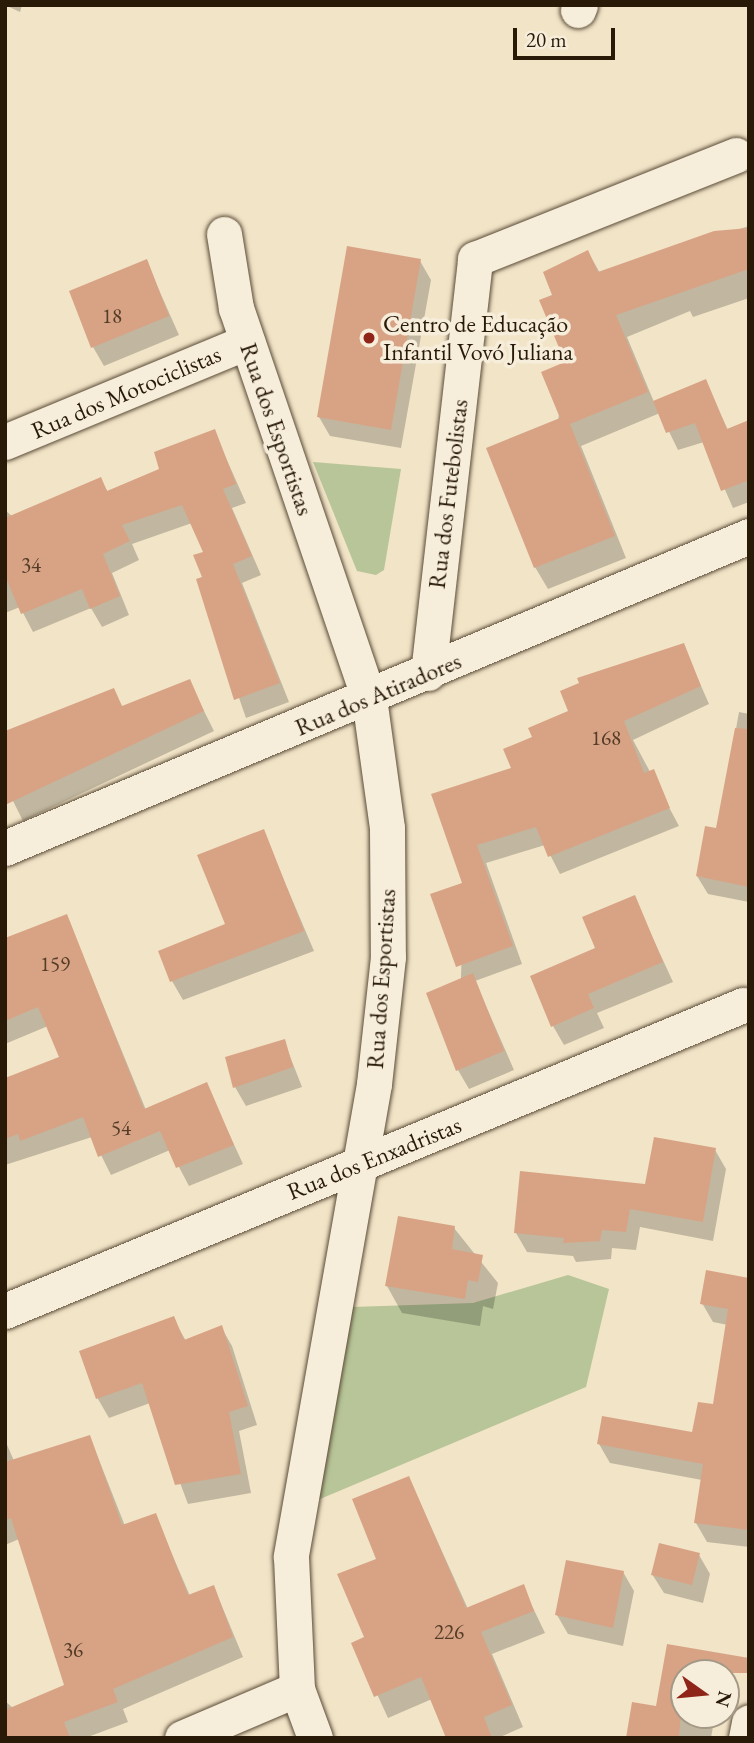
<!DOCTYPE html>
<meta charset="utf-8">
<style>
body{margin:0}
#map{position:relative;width:754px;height:1743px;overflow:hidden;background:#f2e4c7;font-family:"EB Garamond",serif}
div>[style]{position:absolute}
.green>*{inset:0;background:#b7c598}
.shadow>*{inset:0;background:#0003}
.building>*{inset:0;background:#d8a385}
.roads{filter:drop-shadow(0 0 2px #5a4c37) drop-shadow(0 0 2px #5a4c37)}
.minor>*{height:35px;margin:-17.5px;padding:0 17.5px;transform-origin:17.5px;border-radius:17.5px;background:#f7eddb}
.dots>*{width:19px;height:19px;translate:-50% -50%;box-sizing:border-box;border:4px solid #f7eddb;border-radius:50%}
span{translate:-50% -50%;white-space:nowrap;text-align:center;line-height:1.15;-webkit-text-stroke:7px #f7eddb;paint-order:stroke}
.number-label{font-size:21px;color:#543c26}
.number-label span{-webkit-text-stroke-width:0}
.poi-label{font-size:24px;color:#281a07}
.left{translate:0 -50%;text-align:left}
.street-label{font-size:24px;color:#281a07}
.frame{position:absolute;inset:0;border:7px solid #281a07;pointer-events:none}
.north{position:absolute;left:670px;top:1659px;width:70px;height:70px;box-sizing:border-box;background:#f7eddb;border:2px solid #a49986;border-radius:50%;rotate:105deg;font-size:19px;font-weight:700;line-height:28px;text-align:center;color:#281a07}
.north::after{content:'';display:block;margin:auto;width:24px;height:32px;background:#8f2418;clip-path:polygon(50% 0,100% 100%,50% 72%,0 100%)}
.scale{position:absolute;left:513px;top:28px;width:102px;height:32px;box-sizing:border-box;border:4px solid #281a07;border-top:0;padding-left:9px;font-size:21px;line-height:24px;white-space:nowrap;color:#281a07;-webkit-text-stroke:5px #f7eddb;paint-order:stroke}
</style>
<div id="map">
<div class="green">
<i style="clip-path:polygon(313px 462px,401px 469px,384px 570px,376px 575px,357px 571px)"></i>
<i style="clip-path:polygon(568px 1275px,609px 1289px,586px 1387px,313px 1502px,352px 1307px,473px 1303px)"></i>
</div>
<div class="shadow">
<i style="clip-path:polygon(5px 5px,22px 5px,20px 12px)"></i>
<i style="clip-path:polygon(749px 226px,749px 298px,693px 317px,690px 311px,627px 337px,654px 402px,705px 381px,728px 430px,749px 435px,749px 502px,733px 508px,704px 442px,678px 450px,660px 413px,581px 446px,626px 558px,548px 589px,535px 567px,567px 363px,555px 296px,588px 252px,600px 273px)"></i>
<i style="clip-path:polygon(146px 261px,179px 335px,104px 366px,93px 347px)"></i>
<i style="clip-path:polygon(420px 261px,431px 280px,401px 448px,330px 436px,319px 417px)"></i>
<i style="clip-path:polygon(214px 431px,246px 503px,232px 508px,261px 575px,242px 583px,289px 702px,246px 718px,198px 580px,204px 578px,205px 553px,192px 523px,132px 544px,139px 560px,112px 573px,129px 615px,102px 627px,91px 608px,33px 632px,20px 607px,5px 613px,5px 510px,13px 517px,100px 479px,108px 492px,161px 470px)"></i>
<i style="clip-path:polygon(683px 645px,709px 704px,633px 740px,679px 826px,560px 874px,545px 845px,486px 863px,522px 964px,475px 981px,514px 1070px,469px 1089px,458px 1070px,464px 884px,433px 795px,513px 769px,534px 738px)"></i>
<i style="clip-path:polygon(189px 681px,214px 731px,23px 821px,5px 785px,113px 691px,123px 708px)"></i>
<i style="clip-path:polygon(739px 712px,749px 714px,749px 902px,708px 894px,697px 876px,718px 830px)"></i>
<i style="clip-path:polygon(263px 831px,314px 951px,183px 1000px,172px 981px,227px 925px)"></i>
<i style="clip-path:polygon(634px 897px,673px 982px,597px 1013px,604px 1028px,564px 1045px,553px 1026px)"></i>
<i style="clip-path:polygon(67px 917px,146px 1110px,206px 1084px,243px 1164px,189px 1186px,170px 1150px,111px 1175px,92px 1137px,5px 1165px,5px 1083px,61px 1058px,48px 1026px,5px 1044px,5px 943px)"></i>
<i style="clip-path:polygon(284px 1041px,302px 1087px,246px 1106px,235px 1087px)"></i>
<i style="clip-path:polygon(715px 1150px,726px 1169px,713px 1241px,640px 1227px,636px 1250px,612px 1248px,611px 1259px,576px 1262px,573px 1256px,527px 1252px,516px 1233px,647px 1186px)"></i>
<i style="clip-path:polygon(454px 1228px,498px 1283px,493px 1309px,483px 1306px,480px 1326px,402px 1313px,387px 1286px)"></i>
<i style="clip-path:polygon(749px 1280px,749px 1547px,707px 1542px,696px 1523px,702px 1480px,610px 1463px,599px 1444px,693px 1434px,715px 1406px,728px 1325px,713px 1322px,702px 1303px)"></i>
<i style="clip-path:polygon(173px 1318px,186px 1341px,221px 1327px,232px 1346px,257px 1425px,239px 1431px,251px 1493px,188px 1504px,150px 1403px,109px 1418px,98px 1399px,81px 1352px)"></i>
<i style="clip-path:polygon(90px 1437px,125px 1526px,155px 1515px,190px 1596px,214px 1587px,243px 1657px,123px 1709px,128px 1722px,85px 1738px,5px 1738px,5px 1701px,13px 1708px,66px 1686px,19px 1539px,5px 1545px,5px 1440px,14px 1461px)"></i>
<i style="clip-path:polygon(409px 1478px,468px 1609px,523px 1587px,545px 1633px,492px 1654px,523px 1727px,498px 1738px,448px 1738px,432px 1699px,388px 1718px,354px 1644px,367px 1638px,379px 1560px)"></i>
<i style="clip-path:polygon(699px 1555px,710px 1574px,703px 1603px,664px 1593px,652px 1574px)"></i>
<i style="clip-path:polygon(623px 1572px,634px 1591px,623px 1646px,568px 1634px,557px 1615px)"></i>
<i style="clip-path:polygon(668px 1646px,723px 1673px,684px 1673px,684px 1715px,715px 1715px,711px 1738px,628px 1738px,657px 1708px)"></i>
</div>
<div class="building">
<i style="clip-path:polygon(749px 228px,749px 269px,616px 315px,648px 392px,570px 424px,615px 536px,534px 568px,486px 448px,560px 418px,541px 372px,565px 362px,539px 300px,552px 295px,543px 272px,588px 250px,598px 272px,714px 231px)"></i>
<i style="clip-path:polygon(347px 246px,421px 259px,391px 430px,317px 417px)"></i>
<i style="clip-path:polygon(147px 259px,169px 316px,91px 348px,69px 291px)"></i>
<i style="clip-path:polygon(706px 379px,727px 429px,749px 420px,749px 480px,721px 491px,695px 423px,666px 433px,653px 401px)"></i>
<i style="clip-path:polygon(215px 429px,236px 484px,223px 489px,252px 556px,233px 564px,280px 683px,234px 700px,196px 579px,202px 577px,193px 555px,203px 552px,182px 505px,122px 525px,130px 541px,103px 554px,120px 596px,90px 609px,82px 589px,21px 614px,5px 575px,5px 518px,101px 477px,107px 491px,159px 469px,154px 452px)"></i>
<i style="clip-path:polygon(684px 643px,701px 686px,624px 721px,644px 773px,654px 769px,670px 808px,548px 857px,536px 827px,477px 845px,513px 946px,456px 967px,430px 894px,462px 883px,431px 794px,511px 768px,503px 749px,532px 737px,528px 728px,568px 711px,560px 691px,579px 683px,577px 678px)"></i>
<i style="clip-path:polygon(190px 679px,204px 711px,5px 805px,5px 731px,114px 688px,122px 706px)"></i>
<i style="clip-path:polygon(735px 728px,749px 729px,749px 887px,696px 876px,705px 826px,716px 828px)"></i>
<i style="clip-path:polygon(264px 829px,304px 931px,170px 982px,158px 951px,225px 924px,197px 855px)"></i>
<i style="clip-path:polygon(635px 895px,663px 962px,588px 994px,594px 1008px,551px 1027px,530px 976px,595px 948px,582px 917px)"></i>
<i style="clip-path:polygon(67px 914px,144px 1109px,207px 1082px,234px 1145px,176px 1168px,160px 1131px,98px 1157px,83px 1117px,20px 1141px,18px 1134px,5px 1139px,5px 1078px,59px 1057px,38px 1007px,5px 1021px,5px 938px)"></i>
<i style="clip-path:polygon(473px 973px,504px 1051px,456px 1071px,426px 993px)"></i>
<i style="clip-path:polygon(285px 1039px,293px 1067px,233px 1088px,225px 1057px)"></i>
<i style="clip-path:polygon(654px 1137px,716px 1148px,703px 1222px,630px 1209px,626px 1232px,602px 1230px,600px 1241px,563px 1243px,564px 1238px,514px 1233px,520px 1171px,645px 1184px)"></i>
<i style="clip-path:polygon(398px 1216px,455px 1226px,452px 1249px,483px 1255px,478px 1282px,468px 1280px,465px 1299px,385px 1286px)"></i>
<i style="clip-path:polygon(706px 1270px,749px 1278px,749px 1530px,694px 1523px,703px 1464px,597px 1444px,602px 1416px,692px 1432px,698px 1402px,713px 1404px,728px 1309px,700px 1304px)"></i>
<i style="clip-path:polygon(174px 1316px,184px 1340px,222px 1325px,248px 1406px,229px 1412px,241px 1474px,175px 1485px,142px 1383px,96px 1399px,79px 1351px)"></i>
<i style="clip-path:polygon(90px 1435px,122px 1525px,156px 1513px,188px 1595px,214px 1585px,233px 1637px,113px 1689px,118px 1702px,64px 1722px,70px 1738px,5px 1738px,5px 1710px,64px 1685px,11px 1518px,5px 1520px,5px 1462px)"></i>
<i style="clip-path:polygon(409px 1476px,466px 1608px,524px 1584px,534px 1611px,481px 1632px,512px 1705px,484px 1717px,492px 1738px,446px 1738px,421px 1677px,374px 1697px,351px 1643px,364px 1637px,337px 1574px,376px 1559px,352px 1499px)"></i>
<i style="clip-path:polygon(659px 1543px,700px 1553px,692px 1585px,651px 1575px)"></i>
<i style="clip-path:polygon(566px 1560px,624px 1571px,613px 1628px,555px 1615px)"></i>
<i style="clip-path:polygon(667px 1644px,749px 1658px,749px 1673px,684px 1673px,679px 1738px,626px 1738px,632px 1702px,656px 1706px)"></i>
</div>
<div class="roads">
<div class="minor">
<i style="left:578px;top:10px;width:5px;rotate:-68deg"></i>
<i style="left:224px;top:234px;width:75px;rotate:80.8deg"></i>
<i style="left:236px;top:308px;width:412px;rotate:71.2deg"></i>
<i style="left:369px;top:698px;width:131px;rotate:82.1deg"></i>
<i style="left:387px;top:828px;width:129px;rotate:89.6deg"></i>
<i style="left:388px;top:957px;width:128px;rotate:96.3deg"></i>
<i style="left:374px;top:1084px;width:480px;rotate:100deg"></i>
<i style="left:291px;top:1557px;width:132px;rotate:87.4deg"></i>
<i style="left:297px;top:1689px;width:52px;rotate:69.8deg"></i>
<i style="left:5px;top:442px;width:262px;rotate:-22.5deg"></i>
<i style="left:428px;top:673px;width:417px;rotate:-83.5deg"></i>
<i style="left:475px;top:259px;width:281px;rotate:-21.7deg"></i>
<i style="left:5px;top:848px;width:807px;rotate:-22.75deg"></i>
<i style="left:5px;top:1311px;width:799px;rotate:-22.52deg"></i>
<i style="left:182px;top:1738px;width:125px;rotate:-23.1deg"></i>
<i style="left:746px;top:1738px;width:16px;rotate:-79deg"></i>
</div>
</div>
<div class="dots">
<i style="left:369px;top:338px;background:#8f2418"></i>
</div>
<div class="number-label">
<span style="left:112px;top:316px">18</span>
<span style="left:31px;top:565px">34</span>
<span style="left:606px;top:738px">168</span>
<span style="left:55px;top:964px">159</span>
<span style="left:121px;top:1128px">54</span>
<span style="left:449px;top:1632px">226</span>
<span style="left:73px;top:1650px">36</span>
</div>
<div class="poi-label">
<span class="left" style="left:383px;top:338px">Centro de Educação<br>Infantil Vovó Juliana</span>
</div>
<div class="street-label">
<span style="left:126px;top:392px;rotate:-23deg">Rua dos Motociclistas</span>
<span style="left:277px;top:429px;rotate:71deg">Rua dos Esportistas</span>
<span style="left:448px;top:494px;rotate:-83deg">Rua dos Futebolistas</span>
<span style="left:378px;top:694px;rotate:-23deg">Rua dos Atiradores</span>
<span style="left:381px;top:979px;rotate:-86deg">Rua dos Esportistas</span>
<span style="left:374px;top:1158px;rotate:-22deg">Rua dos Enxadristas</span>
</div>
<div class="frame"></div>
<div class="north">N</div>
<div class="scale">20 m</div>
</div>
